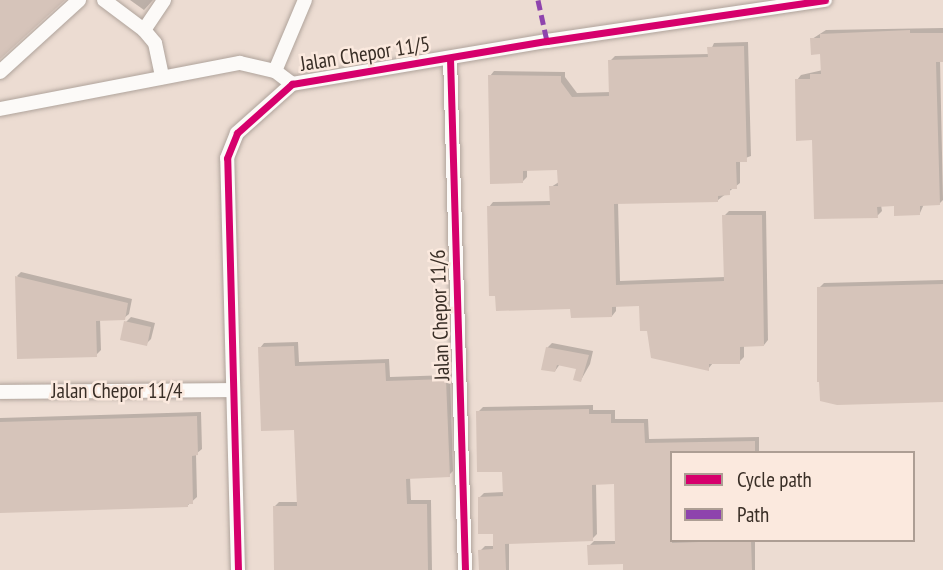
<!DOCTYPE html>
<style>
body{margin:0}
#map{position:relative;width:943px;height:570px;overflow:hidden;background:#ecdcd2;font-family:"PT Sans Narrow",sans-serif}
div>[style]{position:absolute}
.shadow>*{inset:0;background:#0003}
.building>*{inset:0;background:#d6c4ba}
.roads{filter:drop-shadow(0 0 2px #afa39b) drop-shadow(0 0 2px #afa39b)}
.minor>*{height:14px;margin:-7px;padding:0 7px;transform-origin:7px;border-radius:7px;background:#fcfaf8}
.quiet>*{height:5px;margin-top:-2.5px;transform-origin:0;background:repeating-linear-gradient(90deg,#8e44ad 0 10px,transparent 0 15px)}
.cycleway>*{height:7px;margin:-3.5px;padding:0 3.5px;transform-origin:3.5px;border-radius:3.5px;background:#d6006c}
span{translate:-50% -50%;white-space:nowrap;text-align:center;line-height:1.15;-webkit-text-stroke:5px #fbe9de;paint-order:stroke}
.street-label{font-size:21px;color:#392e26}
.legend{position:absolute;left:670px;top:451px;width:245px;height:91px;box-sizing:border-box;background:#fbe9de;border:2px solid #ad9e94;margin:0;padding:9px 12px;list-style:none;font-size:21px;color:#392e26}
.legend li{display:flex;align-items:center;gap:14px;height:35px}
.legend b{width:35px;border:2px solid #ad9e94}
</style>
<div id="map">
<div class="shadow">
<i style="clip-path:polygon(130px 0,153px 0,144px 10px)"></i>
<i style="clip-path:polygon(943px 28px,943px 60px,940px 60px,943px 200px,939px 204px,924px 204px,920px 213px,896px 205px,881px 205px,882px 211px,877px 216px,797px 80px,801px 75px,823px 70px,822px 53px,812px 39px,826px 30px)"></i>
<i style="clip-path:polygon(748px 42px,751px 156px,740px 160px,740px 183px,718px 200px,618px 202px,620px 281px,725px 277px,724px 216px,729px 211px,766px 211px,768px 340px,764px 345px,744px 345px,744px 357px,739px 362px,713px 363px,708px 369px,641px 304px,616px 305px,616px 311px,612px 316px,572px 307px,489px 207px,493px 202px,551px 201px,551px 187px,559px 182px,559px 168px,527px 169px,527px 177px,522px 182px,490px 76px,494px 71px,565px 72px,565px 77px,577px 93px,611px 92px,610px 61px,615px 56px,709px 54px,714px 43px)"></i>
<i style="clip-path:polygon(21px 272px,132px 299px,129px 314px,124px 318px,100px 319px,101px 350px,96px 355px,17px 276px)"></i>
<i style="clip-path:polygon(943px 280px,943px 401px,819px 288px,824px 283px)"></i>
<i style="clip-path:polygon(131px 317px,155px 323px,151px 339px,146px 344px,126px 322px)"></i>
<i style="clip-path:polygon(298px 342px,299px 362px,389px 359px,390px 377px,450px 375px,453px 471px,449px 475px,410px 477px,411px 500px,431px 500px,432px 570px,275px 570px,274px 507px,279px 502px,298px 502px,295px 428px,260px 348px,264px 343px)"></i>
<i style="clip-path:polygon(552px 343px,593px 351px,590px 364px,581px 380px,578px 367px,560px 364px,555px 371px,547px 348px)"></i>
<i style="clip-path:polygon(593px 405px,593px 410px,615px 410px,615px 419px,648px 419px,649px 439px,759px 437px,759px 453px,672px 453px,672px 540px,755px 540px,755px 570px,625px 570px,625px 563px,589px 546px,594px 541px,617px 541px,616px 483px,596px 483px,597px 534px,592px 539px,509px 542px,509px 570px,481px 570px,480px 551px,485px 546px,495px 546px,495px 532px,480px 497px,484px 493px,504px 492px,504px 470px,478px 412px,483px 407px)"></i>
<i style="clip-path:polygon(201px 412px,202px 449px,196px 454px,197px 497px,187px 506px,0 511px,0 418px)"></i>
</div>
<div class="building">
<i style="clip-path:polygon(0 0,65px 0,0 59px)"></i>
<i style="clip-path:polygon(910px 30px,910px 33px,943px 33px,943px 62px,936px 62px,940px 205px,920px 206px,920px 215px,894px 216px,894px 206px,877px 207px,878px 218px,814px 219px,812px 140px,796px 141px,795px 79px,810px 79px,810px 74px,821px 74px,820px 54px,811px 55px,810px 38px,820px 38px,820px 34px)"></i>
<i style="clip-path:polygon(744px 46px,747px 162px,736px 162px,737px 189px,730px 189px,730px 195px,718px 196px,718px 202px,614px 204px,616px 285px,724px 281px,722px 215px,762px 215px,764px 346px,740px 347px,740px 364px,709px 364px,709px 371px,651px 358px,647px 331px,640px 331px,639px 306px,612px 307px,612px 317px,571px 318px,570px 309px,496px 311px,495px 296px,489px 296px,487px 206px,550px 205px,549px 186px,558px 186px,557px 170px,523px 171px,523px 183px,490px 184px,488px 75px,561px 76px,561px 82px,572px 97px,609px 96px,608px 60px,708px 57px,707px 47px)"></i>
<i style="clip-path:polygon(15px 276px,128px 303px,125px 320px,96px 321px,97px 357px,17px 359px)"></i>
<i style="clip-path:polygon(943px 284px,943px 402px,837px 405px,820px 401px,819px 382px,817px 382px,817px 287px)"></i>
<i style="clip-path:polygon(124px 321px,151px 327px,147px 346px,120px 340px)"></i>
<i style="clip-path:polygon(294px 346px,295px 366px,385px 363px,386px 381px,446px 379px,450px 477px,406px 479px,407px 504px,427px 504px,428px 570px,274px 570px,273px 506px,297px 506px,294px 430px,261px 431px,258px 347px)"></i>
<i style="clip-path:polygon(546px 347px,589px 355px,581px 382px,573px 380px,576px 369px,557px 365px,555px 372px,541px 370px)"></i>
<i style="clip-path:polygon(589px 409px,589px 414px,611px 414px,611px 423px,644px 423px,645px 443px,755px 441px,755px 453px,672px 453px,672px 543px,751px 540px,752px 570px,623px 570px,623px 564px,588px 565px,587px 545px,615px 544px,614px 484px,592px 485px,593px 541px,505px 544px,506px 570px,479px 570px,478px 550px,493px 549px,493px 534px,478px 534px,478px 497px,503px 496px,502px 472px,477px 472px,476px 411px)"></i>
<i style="clip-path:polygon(197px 416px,198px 455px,192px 456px,193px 504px,188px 504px,188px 507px,0 513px,0 422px)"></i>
</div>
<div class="roads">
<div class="minor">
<i style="left:104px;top:0;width:50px;rotate:36.9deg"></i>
<i style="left:144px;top:30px;width:17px;rotate:50deg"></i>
<i style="left:155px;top:43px;width:35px;rotate:78deg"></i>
<i style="left:144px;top:30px;width:36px;rotate:-56deg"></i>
<i style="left:450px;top:58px;width:512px;rotate:88.32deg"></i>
<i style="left:275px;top:71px;width:77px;rotate:-67.1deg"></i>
<i style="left:0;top:72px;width:107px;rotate:-42.3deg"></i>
<i style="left:0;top:109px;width:244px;rotate:-10.9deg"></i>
<i style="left:240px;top:63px;width:36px;rotate:13deg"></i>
<i style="left:275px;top:71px;width:21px;rotate:37deg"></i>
<i style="left:0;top:392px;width:233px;rotate:-0.5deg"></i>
<i style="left:238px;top:570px;width:412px;rotate:-91.5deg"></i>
<i style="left:227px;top:158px;width:27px;rotate:-68deg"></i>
<i style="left:237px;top:133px;width:74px;rotate:-41.7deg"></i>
<i style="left:292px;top:84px;width:259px;rotate:-9.6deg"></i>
<i style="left:547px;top:41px;width:281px;rotate:-8.4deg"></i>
</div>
</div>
<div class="quiet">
<i style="left:538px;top:0;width:42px;rotate:77.6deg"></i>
</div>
<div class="cycleway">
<i style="left:450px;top:58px;width:512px;rotate:88.32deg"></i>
<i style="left:238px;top:570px;width:412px;rotate:-91.5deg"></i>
<i style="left:227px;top:158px;width:27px;rotate:-68deg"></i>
<i style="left:237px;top:133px;width:74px;rotate:-41.7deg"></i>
<i style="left:292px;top:84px;width:259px;rotate:-9.6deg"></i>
<i style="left:547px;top:41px;width:281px;rotate:-8.4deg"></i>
</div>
<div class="street-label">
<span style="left:365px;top:54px;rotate:-9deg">Jalan Chepor 11/5</span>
<span style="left:440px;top:315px;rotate:-92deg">Jalan Chepor 11/6</span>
<span style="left:117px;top:391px">Jalan Chepor 11/4</span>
</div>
<ul class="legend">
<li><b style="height:9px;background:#d6006c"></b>Cycle path</li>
<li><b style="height:9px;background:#8e44ad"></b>Path</li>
</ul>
</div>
